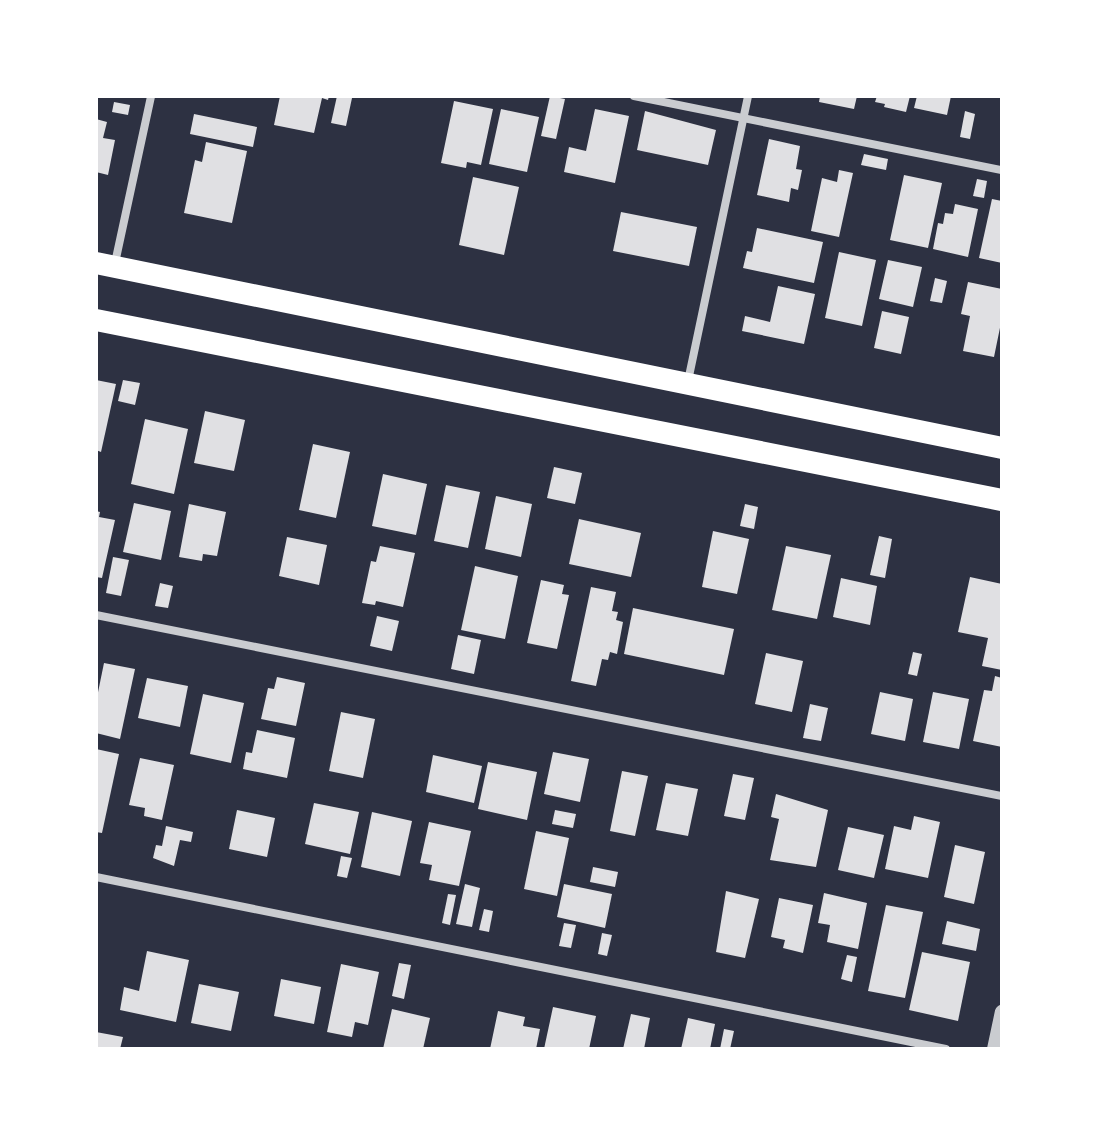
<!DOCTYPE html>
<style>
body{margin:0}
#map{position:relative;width:1098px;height:1145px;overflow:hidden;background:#2d3142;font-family:"Zilla Slab",serif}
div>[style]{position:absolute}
.building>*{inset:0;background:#e0e0e3}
.minor>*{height:8px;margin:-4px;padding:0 4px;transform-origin:4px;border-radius:4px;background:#caccd0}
.tertiary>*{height:14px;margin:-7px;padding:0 7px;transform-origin:7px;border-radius:7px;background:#caccd0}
.trunk>*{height:22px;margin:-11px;padding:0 11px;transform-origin:11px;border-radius:11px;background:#fff}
span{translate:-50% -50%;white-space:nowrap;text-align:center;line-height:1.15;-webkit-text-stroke:8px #fff;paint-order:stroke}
.frame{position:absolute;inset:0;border:98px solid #fff;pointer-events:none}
</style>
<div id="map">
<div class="building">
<i style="clip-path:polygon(280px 96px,329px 96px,328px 100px,322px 98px,314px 133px,274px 125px)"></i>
<i style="clip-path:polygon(337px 96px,352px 98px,346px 126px,331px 123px)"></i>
<i style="clip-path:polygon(550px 96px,565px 99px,556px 139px,541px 136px)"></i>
<i style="clip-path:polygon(820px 96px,857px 96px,854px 109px,819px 102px)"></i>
<i style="clip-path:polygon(877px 96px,910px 96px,906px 112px,884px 107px,885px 104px,875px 102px)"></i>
<i style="clip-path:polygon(917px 96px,951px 96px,947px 115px,914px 108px)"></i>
<i style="clip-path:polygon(454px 101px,493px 109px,481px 165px,467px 162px,466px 168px,441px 163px)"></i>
<i style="clip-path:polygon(114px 102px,130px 105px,128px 115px,112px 112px)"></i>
<i style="clip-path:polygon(501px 109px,539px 117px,527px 172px,489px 164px)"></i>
<i style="clip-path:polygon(595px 109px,629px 116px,615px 183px,564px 172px,569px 147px,586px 151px)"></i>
<i style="clip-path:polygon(645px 111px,716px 130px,708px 165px,637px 150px)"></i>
<i style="clip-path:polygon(965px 111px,975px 114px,970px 139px,960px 137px)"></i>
<i style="clip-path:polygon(194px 114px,257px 127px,253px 147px,190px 134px)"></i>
<i style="clip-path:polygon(96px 119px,107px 122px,103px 138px,115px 140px,108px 175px,96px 172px)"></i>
<i style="clip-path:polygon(769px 139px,800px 146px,796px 169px,802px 170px,798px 190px,791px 188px,789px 202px,757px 195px)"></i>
<i style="clip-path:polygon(206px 142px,247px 151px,232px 223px,184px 213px,195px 160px,202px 162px)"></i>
<i style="clip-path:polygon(864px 154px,888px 159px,886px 170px,861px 165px)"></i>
<i style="clip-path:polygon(839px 170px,853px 173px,839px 237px,811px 231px,822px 178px,837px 182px)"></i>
<i style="clip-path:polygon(904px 175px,942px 183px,928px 248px,890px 240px)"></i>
<i style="clip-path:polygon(473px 177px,519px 187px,504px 255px,459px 245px)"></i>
<i style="clip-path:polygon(977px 179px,987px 181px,984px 198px,973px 196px)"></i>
<i style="clip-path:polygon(992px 199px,1002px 201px,1002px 263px,979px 258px)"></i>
<i style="clip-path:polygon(955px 204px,978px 209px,968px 257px,933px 249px,938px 223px,943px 224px,945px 213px,953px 214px)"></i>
<i style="clip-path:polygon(621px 212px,697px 227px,689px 266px,613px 251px)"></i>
<i style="clip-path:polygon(757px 228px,823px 242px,814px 283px,743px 268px,747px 251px,752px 252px)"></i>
<i style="clip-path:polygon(839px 252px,876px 260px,862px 326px,825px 318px)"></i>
<i style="clip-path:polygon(888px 260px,922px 267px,913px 307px,879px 299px)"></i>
<i style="clip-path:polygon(935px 278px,947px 281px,942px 303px,930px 301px)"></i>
<i style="clip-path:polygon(968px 282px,1002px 289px,1002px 318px,994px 357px,963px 351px,970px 316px,961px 314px)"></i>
<i style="clip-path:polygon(778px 286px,815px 294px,804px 344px,742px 331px,745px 316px,770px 322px)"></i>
<i style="clip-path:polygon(882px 311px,909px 317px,901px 354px,874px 348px)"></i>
<i style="clip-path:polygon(96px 380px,116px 384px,101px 452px,96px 450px)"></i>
<i style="clip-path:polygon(123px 380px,140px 383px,135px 405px,118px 401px)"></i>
<i style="clip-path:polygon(205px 411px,245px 420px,234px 471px,194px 463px)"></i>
<i style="clip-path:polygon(145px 419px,188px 429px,174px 494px,131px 484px)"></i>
<i style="clip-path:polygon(313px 444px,350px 452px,336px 518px,299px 510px)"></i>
<i style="clip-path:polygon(554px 467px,582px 473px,575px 504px,547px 498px)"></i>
<i style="clip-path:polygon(383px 474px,427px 484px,416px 535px,372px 526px)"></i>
<i style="clip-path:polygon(446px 485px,480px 492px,468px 548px,434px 541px)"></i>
<i style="clip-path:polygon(496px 496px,532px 504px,521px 557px,485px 549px)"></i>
<i style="clip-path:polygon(134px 503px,171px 511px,161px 560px,123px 552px)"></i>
<i style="clip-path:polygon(189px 504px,226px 512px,217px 556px,203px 554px,202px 561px,179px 557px)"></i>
<i style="clip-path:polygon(745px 504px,758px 507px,754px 529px,740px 526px)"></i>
<i style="clip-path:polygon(96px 511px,100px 512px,99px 517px,115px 520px,102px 578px,96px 577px)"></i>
<i style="clip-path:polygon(579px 519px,641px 533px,631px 577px,569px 564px)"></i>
<i style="clip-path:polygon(713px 531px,749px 539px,737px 594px,702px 587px)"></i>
<i style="clip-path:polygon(879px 536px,892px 539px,885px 578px,870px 575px)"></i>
<i style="clip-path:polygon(287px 537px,327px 545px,319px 585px,279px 576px)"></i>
<i style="clip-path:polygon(380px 546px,415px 553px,403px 607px,376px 601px,375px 605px,362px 603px,371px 561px,376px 562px)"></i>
<i style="clip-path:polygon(786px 546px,831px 555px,817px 619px,772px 610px)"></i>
<i style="clip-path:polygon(113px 557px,129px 560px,121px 596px,106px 593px)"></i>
<i style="clip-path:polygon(475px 566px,518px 576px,505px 639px,461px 630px)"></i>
<i style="clip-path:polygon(970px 577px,1002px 584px,1002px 670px,982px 666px,988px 638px,958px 632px)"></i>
<i style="clip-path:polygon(841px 578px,877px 586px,870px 625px,833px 617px)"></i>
<i style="clip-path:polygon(541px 580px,564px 585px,562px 594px,569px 595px,557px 649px,527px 643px)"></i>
<i style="clip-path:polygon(160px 583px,173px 586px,168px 608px,155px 606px)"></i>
<i style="clip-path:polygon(591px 587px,616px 592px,612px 611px,618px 612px,616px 620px,623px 622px,617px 654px,610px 652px,608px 660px,602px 659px,596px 686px,571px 681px)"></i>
<i style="clip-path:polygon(633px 608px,734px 629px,724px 675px,624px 654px)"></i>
<i style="clip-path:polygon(377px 616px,399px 621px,392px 651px,370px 646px)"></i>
<i style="clip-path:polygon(458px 635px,481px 640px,474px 674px,451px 669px)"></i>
<i style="clip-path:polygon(913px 652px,922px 654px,917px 676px,908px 674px)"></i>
<i style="clip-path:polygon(766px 653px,803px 661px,792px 712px,755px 704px)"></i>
<i style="clip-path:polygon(104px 663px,135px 669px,120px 739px,96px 733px,96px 702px)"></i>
<i style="clip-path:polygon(995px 676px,1002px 678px,1002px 747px,973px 741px,984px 690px,992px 691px)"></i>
<i style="clip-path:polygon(277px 677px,305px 683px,296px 726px,261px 719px,268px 688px,274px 689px)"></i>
<i style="clip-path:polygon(147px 678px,188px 686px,180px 727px,138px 718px)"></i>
<i style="clip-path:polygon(880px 692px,913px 699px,905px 741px,871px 734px)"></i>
<i style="clip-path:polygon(933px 692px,969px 699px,959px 749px,923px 742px)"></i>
<i style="clip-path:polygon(203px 694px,244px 703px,231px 763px,190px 754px)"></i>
<i style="clip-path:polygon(810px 704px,828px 708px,821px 741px,803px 738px)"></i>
<i style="clip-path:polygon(341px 712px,375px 719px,363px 778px,329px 771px)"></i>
<i style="clip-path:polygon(257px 730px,295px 738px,287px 778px,243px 769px,246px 752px,252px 753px)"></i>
<i style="clip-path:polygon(96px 749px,119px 754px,102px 833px,96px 832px)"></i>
<i style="clip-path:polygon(553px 752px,589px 759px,580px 802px,544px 794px)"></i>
<i style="clip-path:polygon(433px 755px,482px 766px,474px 803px,426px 792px)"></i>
<i style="clip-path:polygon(140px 758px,174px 765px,162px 820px,144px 816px,145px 808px,129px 805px)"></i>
<i style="clip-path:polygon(488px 762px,537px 772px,527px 820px,478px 809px)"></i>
<i style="clip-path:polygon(622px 771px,648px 776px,635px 836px,610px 831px)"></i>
<i style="clip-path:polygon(733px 774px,754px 778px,745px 820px,724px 816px)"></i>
<i style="clip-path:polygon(666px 783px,698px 789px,688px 836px,656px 830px)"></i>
<i style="clip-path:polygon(776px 794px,828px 810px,816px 867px,770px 860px,779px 819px,771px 817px)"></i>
<i style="clip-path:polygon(314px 803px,359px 812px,350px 854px,305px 844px)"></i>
<i style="clip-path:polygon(237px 810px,275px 818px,267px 857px,229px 849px)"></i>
<i style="clip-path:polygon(555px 810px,576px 814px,573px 828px,552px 824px)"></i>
<i style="clip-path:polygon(372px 812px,412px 821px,400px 876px,361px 867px)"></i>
<i style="clip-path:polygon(914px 816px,940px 822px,928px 878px,885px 869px,894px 826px,911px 830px)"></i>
<i style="clip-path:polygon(429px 822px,471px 831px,459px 886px,429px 880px,432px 865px,420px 863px)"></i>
<i style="clip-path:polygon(166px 826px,193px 832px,191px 842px,180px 840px,174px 866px,153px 858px,156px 845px,162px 846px)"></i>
<i style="clip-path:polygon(848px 827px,884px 835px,874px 878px,838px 870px)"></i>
<i style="clip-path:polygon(536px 831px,569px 838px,557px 896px,524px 889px)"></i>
<i style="clip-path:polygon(955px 845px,985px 852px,974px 904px,944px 897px)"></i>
<i style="clip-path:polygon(341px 856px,352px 858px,347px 878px,337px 876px)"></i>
<i style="clip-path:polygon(593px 867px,618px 872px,615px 887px,590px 882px)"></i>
<i style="clip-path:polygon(465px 884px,480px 888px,472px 927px,456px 924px)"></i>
<i style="clip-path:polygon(564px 884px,612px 894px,605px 928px,557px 917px)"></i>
<i style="clip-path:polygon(726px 891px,759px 899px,745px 958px,716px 952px)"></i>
<i style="clip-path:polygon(824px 893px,867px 903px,858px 949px,827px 942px,830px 925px,818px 923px)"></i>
<i style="clip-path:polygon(448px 894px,456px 895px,450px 925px,442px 923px)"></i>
<i style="clip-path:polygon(779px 898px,813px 905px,803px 953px,783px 948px,785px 940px,771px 937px)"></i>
<i style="clip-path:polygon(886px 905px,923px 912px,905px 998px,868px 991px)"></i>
<i style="clip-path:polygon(484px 909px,493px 911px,489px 932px,479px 930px)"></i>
<i style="clip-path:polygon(947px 921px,980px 929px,976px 951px,942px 944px)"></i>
<i style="clip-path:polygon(564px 923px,576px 925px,571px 948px,559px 946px)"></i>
<i style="clip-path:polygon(602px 933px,612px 935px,607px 956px,598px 954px)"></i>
<i style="clip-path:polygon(147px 951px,189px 960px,176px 1022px,120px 1010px,124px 987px,139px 991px)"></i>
<i style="clip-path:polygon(922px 952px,970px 962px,958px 1021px,909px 1010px)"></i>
<i style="clip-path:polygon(847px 955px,857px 957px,852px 982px,841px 979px)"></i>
<i style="clip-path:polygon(399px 963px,411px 965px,404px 999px,392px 996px)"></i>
<i style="clip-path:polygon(341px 964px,379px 972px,368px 1025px,355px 1022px,352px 1037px,327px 1032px)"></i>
<i style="clip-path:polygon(281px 979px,321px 987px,314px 1024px,274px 1016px)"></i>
<i style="clip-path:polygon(199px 984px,239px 992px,231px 1031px,191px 1023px)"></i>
<i style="clip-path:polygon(553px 1007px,596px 1016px,589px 1049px,544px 1049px)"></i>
<i style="clip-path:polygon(392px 1009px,430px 1018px,423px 1049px,383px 1049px)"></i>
<i style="clip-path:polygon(498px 1011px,525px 1017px,523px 1026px,540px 1029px,536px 1049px,490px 1049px)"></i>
<i style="clip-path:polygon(631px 1014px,650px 1018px,644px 1049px,623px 1049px)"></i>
<i style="clip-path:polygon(688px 1018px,715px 1024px,710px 1049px,681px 1049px)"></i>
<i style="clip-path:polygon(724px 1029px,734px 1031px,730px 1049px,720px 1049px)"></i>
<i style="clip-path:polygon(96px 1032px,123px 1037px,120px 1049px,96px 1049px)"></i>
</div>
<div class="minor">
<i style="left:634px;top:96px;width:375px;rotate:11.4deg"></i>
<i style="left:115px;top:263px;width:171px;rotate:-77.8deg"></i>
<i style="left:688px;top:381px;width:291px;rotate:-78.1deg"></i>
<i style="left:96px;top:615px;width:924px;rotate:11.3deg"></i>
<i style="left:96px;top:877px;width:867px;rotate:11.44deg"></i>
</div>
<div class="tertiary">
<i style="left:994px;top:1049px;width:38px;rotate:-78deg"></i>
</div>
<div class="trunk">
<i style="left:96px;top:263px;width:925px;rotate:11.54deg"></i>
<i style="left:96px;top:320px;width:924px;rotate:11.24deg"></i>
</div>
<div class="frame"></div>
</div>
